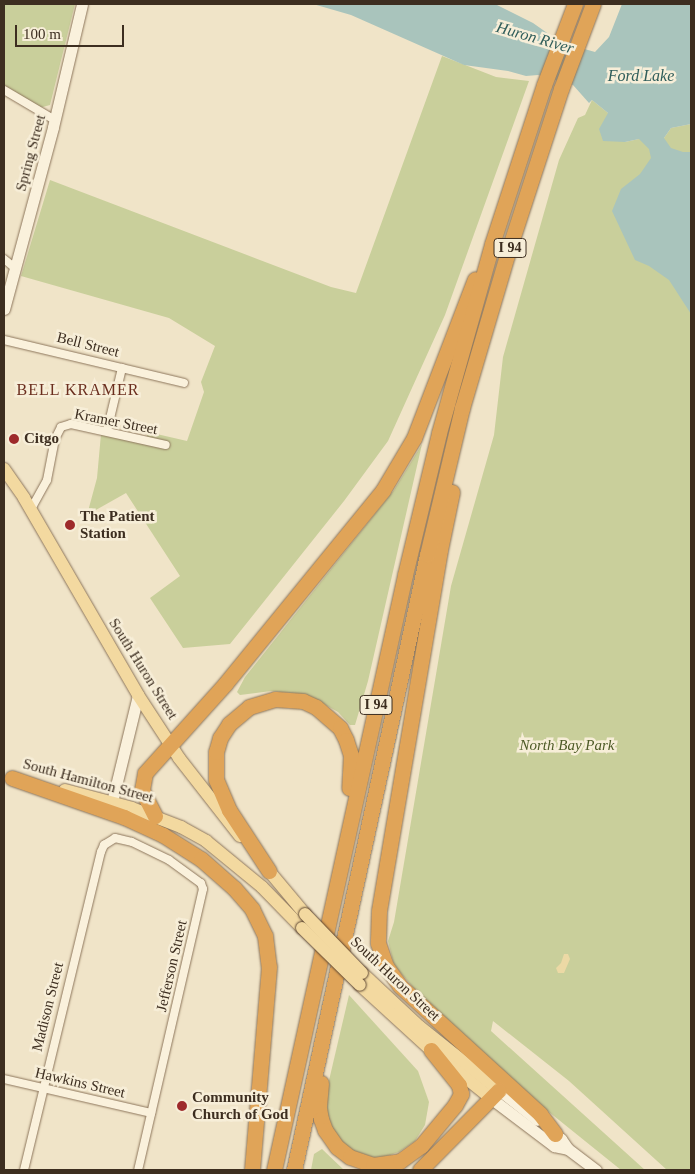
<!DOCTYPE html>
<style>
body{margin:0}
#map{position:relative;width:695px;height:1174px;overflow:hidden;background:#f0e4c8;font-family:Georgia,serif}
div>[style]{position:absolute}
.green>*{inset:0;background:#c9cf9b}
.sand>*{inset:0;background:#ecd9a5}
.water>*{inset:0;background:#a9c4bc}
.roads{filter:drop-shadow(0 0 1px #8d765c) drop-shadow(0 0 1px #8d765c)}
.street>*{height:8px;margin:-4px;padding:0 4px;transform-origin:4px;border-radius:4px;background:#faf1dc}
.secondary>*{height:11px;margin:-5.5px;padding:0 5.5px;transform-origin:5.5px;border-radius:5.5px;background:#faf1dc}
.primary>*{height:12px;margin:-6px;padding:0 6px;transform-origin:6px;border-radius:6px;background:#f3d9a0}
.highway>*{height:15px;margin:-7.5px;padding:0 7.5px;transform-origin:7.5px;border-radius:7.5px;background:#e0a458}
.bridges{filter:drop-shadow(0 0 1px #5b4430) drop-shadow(0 0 1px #5b4430)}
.primary-bridge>*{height:12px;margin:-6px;padding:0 6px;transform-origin:6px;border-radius:6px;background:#f3d9a0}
.dots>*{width:14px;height:14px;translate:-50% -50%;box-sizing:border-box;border:2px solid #f7eed8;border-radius:50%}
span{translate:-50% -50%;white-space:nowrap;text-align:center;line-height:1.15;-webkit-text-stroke:5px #f7eed8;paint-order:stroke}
.shield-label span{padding:1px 4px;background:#f7eed8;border:1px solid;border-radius:4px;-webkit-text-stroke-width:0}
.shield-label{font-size:14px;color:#3d2e20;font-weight:700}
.street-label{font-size:15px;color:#3d2e20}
.poi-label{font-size:15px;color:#3d2e20;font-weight:700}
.left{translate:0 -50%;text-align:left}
.park-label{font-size:15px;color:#4d5a26;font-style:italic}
.water-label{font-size:16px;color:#2f5d5a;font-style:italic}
.neighbourhood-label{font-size:16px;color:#6b2e1e;letter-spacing:1px}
.frame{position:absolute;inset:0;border:5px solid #3d2e20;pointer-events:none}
.scale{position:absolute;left:15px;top:25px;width:109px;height:22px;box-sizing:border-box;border:2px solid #3d2e20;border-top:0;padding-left:6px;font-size:15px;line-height:18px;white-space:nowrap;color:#3d2e20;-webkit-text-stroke:4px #f7eed8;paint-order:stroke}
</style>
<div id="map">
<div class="green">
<i style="clip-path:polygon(4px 4px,75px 4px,50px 105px,39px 108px,4px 87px)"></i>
<i style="clip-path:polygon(442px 56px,496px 77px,529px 81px,445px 315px,388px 441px,344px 501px,230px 644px,183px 648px,150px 598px,180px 576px,126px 493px,87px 515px,97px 478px,101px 434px,145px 444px,148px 432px,187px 441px,204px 392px,201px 382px,215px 346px,169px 318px,21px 276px,50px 180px,331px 287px,356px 293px)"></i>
<i style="clip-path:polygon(592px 100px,608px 113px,625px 142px,639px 139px,664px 138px,671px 128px,691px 124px,691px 1170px,667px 1170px,569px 1081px,493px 1021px,491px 1031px,645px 1170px,621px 1170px,549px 1112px,417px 992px,394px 965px,388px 941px,394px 922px,451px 586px,494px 435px,503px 357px,559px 160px,578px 118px,585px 115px)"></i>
<i style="clip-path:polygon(422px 444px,368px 681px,355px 725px,350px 725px,338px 712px,315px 699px,300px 694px,271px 691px,240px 695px,237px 692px,245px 677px,394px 490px)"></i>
<i style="clip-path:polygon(349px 995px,418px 1071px,429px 1102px,425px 1125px,415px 1141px,399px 1152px,378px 1159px,356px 1155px,335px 1136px,327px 1116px,327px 1089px)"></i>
<i style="clip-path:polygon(322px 1149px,344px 1170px,311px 1170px,314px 1154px)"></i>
</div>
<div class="sand">
<i style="clip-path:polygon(564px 954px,568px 954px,570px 959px,564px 973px,558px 973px,556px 968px,561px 963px)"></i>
</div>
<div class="water">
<i style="clip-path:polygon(313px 4px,495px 4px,533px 23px,560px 42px,595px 52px,609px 37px,622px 4px,691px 4px,691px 124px,671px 128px,664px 138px,671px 148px,683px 152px,691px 152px,691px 314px,669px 280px,649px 266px,635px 260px,612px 211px,621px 189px,640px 174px,651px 158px,649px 149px,639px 139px,625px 142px,603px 141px,599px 129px,608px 113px,592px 100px,589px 103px,573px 85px,538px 75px,526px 76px,508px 71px,464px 65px,351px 15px)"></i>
</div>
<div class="roads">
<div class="street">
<i style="left:4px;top:90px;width:59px;rotate:30.5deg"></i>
<i style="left:4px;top:259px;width:14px;rotate:39deg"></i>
<i style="left:4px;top:340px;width:185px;rotate:13.4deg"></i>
<i style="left:107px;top:431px;width:65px;rotate:-76.6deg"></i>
<i style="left:31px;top:509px;width:33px;rotate:-61deg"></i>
<i style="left:47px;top:480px;width:42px;rotate:-79deg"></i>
<i style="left:55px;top:439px;width:13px;rotate:-63deg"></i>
<i style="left:61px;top:427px;width:10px;rotate:-17deg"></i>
<i style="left:71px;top:424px;width:97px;rotate:12.5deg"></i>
<i style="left:4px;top:1079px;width:151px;rotate:13deg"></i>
<i style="left:24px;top:1170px;width:327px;rotate:-76.4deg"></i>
<i style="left:101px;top:852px;width:8px;rotate:-67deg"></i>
<i style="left:104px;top:845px;width:13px;rotate:-32deg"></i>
<i style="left:115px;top:838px;width:17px;rotate:13deg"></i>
<i style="left:132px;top:842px;width:41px;rotate:25.9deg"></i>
<i style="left:169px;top:860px;width:39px;rotate:36deg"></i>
<i style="left:201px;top:883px;width:6px;rotate:72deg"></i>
<i style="left:203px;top:889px;width:288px;rotate:103deg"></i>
</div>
<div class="secondary">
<i style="left:4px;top:309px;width:188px;rotate:-74.9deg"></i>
<i style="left:53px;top:127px;width:126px;rotate:-76.7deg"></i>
<i style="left:112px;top:802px;width:110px;rotate:-76.3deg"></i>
<i style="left:499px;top:1090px;width:48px;rotate:38.3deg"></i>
<i style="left:492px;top:1099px;width:78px;rotate:37.2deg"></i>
<i style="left:554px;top:1146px;width:14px;rotate:12deg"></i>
<i style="left:549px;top:1129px;width:16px;rotate:40deg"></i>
<i style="left:561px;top:1139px;width:12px;rotate:55deg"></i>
<i style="left:568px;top:1149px;width:35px;rotate:37deg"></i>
</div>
<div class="primary">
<i style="left:4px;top:469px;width:35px;rotate:55deg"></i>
<i style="left:24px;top:498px;width:228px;rotate:59.9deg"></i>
<i style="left:138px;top:695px;width:75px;rotate:56.9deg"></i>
<i style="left:179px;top:758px;width:99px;rotate:52deg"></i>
<i style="left:65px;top:790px;width:69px;rotate:15deg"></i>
<i style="left:132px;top:808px;width:53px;rotate:21.2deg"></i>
<i style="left:181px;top:827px;width:29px;rotate:29deg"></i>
<i style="left:206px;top:841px;width:72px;rotate:39.4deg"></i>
<i style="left:262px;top:887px;width:57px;rotate:45.7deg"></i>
<i style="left:264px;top:865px;width:64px;rotate:50.1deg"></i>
<i style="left:362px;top:973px;width:79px;rotate:43deg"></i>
<i style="left:420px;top:1027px;width:101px;rotate:38.6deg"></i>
<i style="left:360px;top:985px;width:96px;rotate:42.5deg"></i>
<i style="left:431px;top:1050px;width:78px;rotate:38.8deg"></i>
</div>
<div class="highway">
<i style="left:452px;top:492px;width:59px;rotate:101.7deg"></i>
<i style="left:440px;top:550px;width:366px;rotate:99.6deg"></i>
<i style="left:379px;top:911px;width:32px;rotate:92deg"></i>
<i style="left:378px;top:943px;width:24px;rotate:71deg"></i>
<i style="left:386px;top:966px;width:24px;rotate:55deg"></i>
<i style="left:400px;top:986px;width:190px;rotate:42.4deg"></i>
<i style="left:540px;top:1114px;width:25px;rotate:53deg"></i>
<i style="left:12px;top:778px;width:119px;rotate:19.2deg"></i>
<i style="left:124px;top:817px;width:43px;rotate:24.8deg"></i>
<i style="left:163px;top:835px;width:45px;rotate:32.3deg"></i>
<i style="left:201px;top:859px;width:44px;rotate:41.3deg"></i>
<i style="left:234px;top:888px;width:28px;rotate:49deg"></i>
<i style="left:252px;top:909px;width:30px;rotate:64deg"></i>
<i style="left:265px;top:936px;width:31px;rotate:83deg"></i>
<i style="left:269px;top:967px;width:204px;rotate:94.8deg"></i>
<i style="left:155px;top:816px;width:29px;rotate:-117deg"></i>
<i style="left:142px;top:790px;width:17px;rotate:-80deg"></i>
<i style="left:145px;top:773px;width:120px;rotate:-48deg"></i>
<i style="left:225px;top:684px;width:250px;rotate:-50.8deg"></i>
<i style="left:383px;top:490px;width:61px;rotate:-59.2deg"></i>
<i style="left:414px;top:438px;width:170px;rotate:-69deg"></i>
<i style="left:269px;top:871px;width:73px;rotate:-123.3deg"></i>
<i style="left:229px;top:810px;width:33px;rotate:-113deg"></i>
<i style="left:216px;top:780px;width:28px;rotate:-90deg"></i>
<i style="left:216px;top:752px;width:15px;rotate:-74deg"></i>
<i style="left:220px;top:738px;width:17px;rotate:-57deg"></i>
<i style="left:229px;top:724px;width:26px;rotate:-40deg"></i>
<i style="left:249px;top:707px;width:27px;rotate:-17deg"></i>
<i style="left:275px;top:699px;width:28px;rotate:4deg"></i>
<i style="left:303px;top:701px;width:14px;rotate:25deg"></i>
<i style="left:316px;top:707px;width:32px;rotate:41deg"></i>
<i style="left:340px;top:728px;width:13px;rotate:63deg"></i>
<i style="left:346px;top:740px;width:16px;rotate:72deg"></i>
<i style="left:351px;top:755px;width:33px;rotate:93deg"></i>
<i style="left:321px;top:1083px;width:25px;rotate:95deg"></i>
<i style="left:319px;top:1108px;width:11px;rotate:80deg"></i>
<i style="left:321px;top:1119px;width:12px;rotate:70deg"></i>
<i style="left:325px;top:1130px;width:21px;rotate:55deg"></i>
<i style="left:337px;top:1147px;width:16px;rotate:38deg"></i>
<i style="left:350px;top:1157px;width:24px;rotate:19deg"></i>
<i style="left:373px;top:1165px;width:27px;rotate:-8deg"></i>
<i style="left:400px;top:1161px;width:26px;rotate:-36deg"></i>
<i style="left:421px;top:1146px;width:53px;rotate:-50.3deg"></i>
<i style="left:455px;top:1105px;width:13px;rotate:-61deg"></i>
<i style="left:461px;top:1094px;width:9px;rotate:-103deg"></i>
<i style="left:459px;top:1085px;width:45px;rotate:-128.7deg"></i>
<i style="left:274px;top:1170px;width:609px;rotate:-77.58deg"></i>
<i style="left:405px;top:575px;width:146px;rotate:-76.5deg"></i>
<i style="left:439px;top:433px;width:196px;rotate:-74.3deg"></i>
<i style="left:492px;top:244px;width:167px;rotate:-71.9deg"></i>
<i style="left:544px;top:85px;width:87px;rotate:-69.1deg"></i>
<i style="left:294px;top:1170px;width:629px;rotate:-77.8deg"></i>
<i style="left:427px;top:555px;width:151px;rotate:-76.6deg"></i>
<i style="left:462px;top:408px;width:159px;rotate:-73.6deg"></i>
<i style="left:507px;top:255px;width:175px;rotate:-72deg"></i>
<i style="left:561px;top:89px;width:91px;rotate:-69.4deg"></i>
<i style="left:420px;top:1170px;width:112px;rotate:-45.4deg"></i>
</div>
</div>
<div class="bridges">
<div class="primary-bridge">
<i style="left:305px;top:914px;width:82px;rotate:46deg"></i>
<i style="left:302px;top:928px;width:81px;rotate:44.5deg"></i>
</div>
</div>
<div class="dots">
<i style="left:14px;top:439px;background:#9e2a2b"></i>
<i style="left:70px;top:525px;background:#9e2a2b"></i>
<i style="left:182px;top:1106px;background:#9e2a2b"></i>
</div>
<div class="shield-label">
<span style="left:510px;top:248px">I 94</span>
<span style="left:376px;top:705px">I 94</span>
</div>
<div class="street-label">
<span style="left:31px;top:153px;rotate:-75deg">Spring Street</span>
<span style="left:88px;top:345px;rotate:14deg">Bell Street</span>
<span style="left:116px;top:422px;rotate:11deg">Kramer Street</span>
<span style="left:143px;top:669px;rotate:58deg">South Huron Street</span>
<span style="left:88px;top:781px;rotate:15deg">South Hamilton Street</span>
<span style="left:172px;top:966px;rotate:-77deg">Jefferson Street</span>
<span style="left:395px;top:979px;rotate:43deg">South Huron Street</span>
<span style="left:48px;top:1007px;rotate:-76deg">Madison Street</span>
<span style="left:80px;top:1083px;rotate:13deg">Hawkins Street</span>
</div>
<div class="poi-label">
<span class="left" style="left:24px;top:439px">Citgo</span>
<span class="left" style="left:80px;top:525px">The Patient<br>Station</span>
<span class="left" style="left:192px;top:1106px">Community<br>Church of God</span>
</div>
<div class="park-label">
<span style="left:567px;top:746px">North Bay Park</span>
</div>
<div class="water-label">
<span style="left:535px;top:38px;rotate:16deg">Huron River</span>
<span style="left:641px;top:76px">Ford Lake</span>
</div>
<div class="neighbourhood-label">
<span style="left:78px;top:390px">BELL KRAMER</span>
</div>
<div class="frame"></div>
<div class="scale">100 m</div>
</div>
